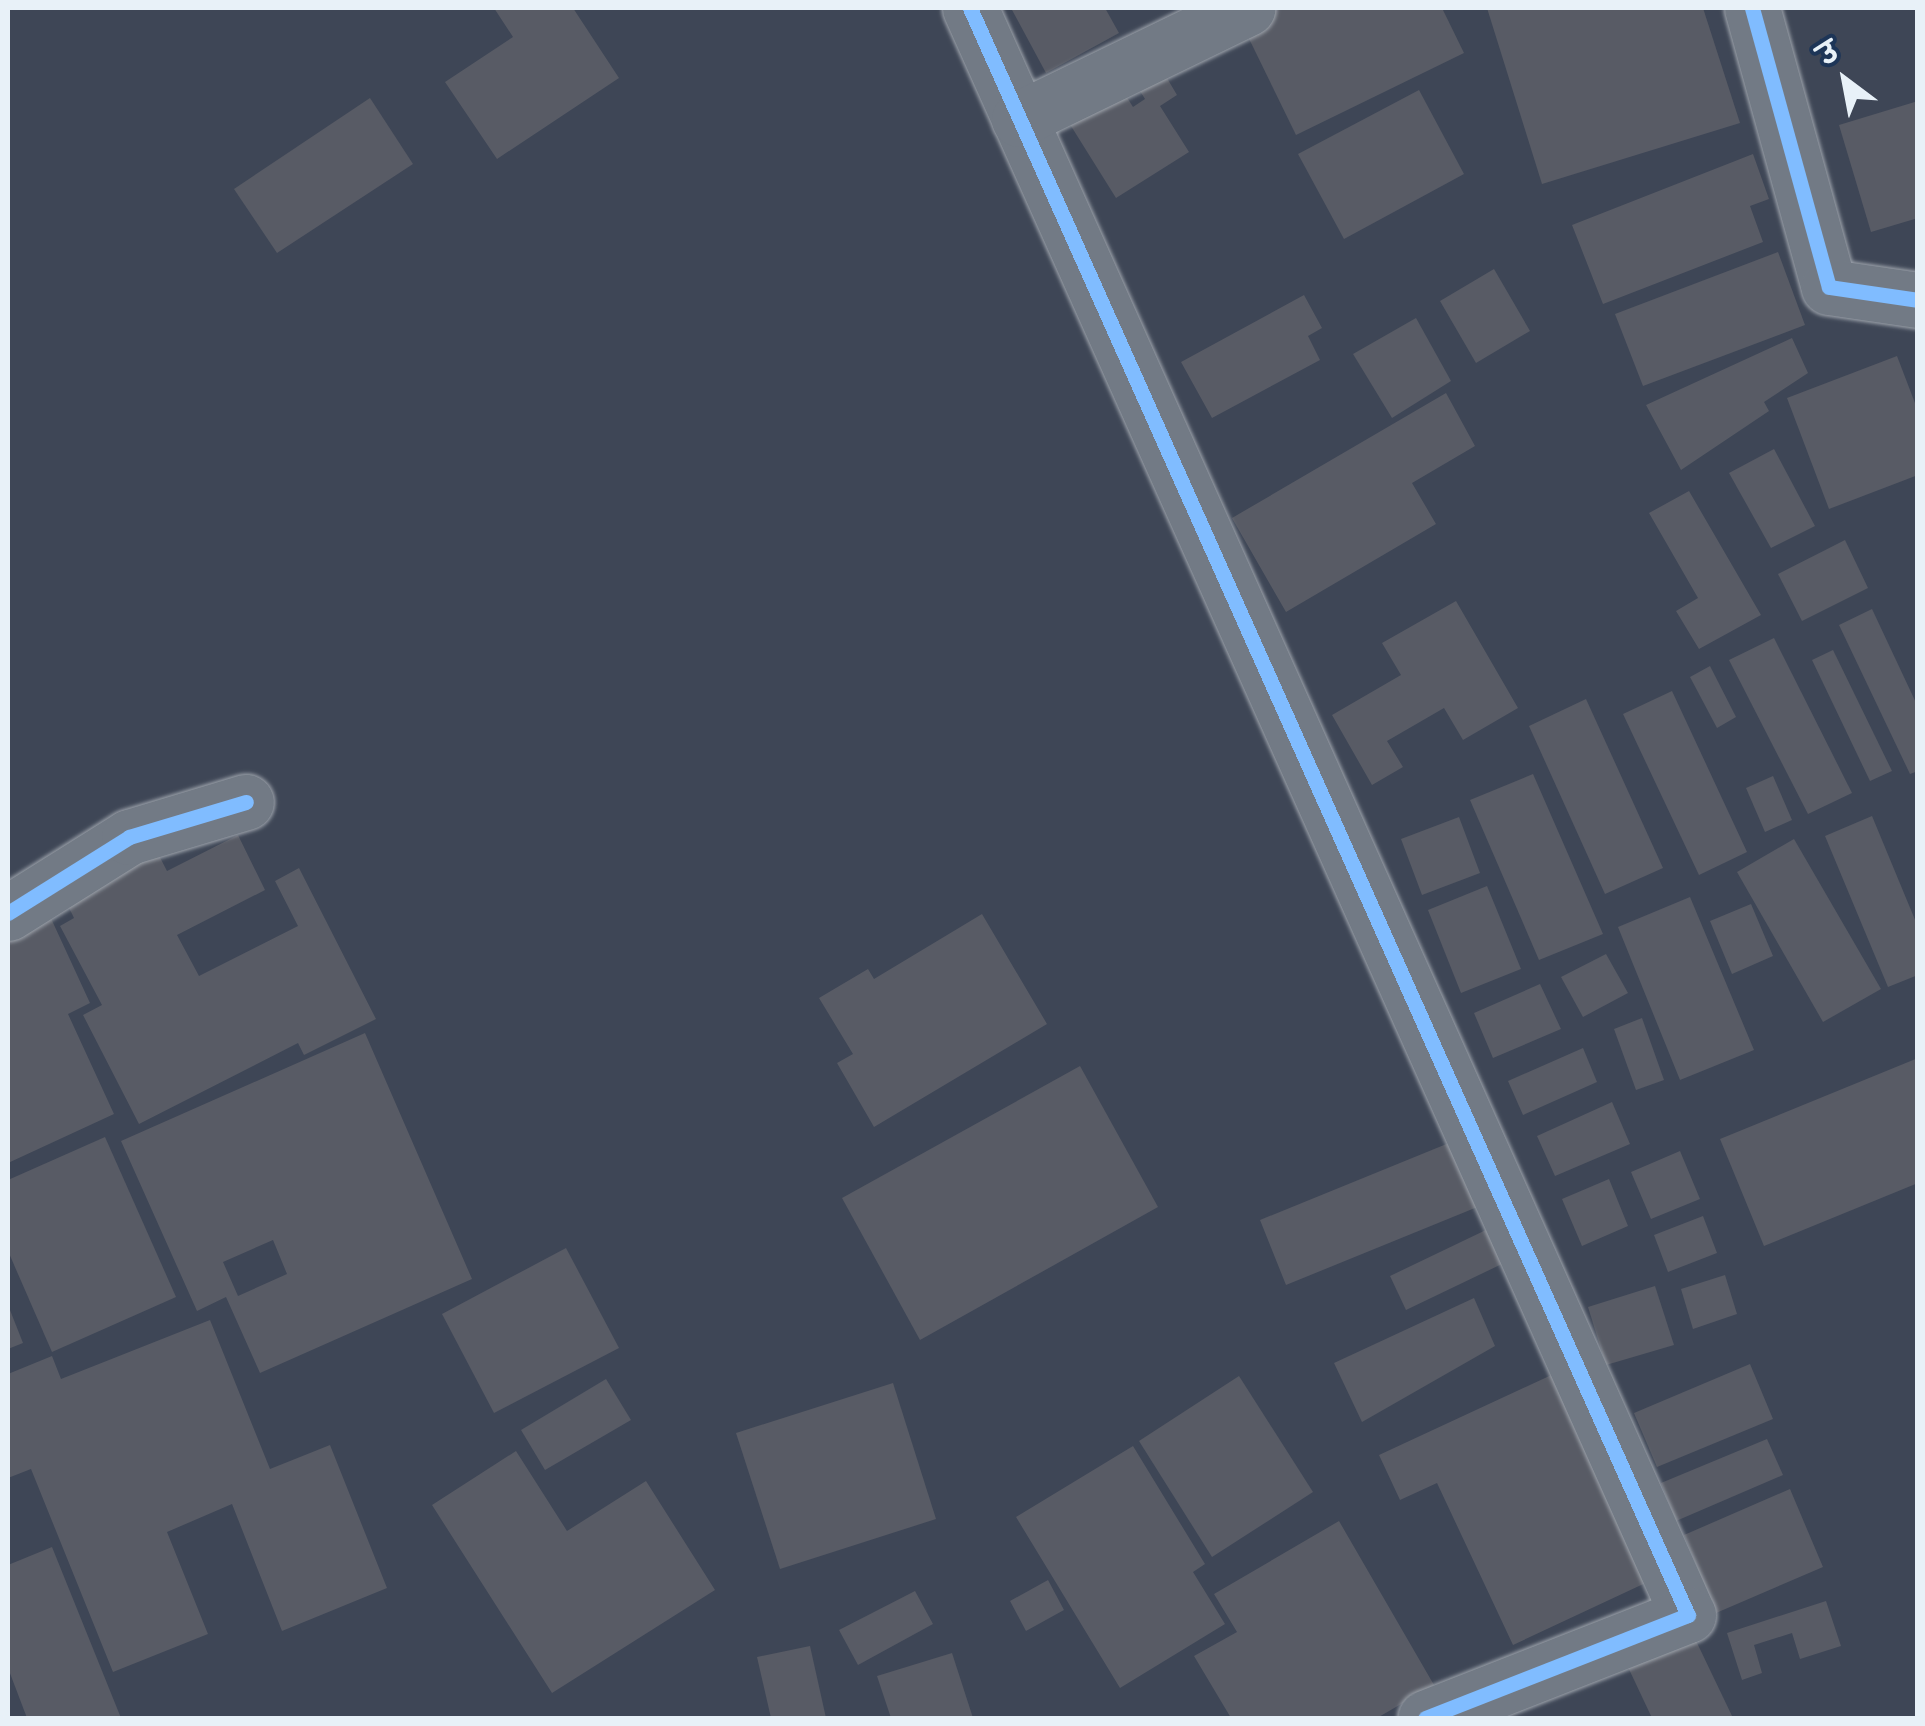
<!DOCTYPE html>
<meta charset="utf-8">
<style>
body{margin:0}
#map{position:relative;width:1925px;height:1726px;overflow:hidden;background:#3e4656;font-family:"Architects Daughter","Playpen Sans Deva",sans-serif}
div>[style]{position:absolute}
.building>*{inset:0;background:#585b65}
.roads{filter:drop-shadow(0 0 2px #9ea4ac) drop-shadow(0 0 2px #9ea4ac)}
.street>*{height:55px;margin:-27.5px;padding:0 27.5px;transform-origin:27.5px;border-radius:27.5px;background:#727a85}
.cycleway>*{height:15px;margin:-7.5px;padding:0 7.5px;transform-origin:7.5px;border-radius:7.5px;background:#80bcff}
span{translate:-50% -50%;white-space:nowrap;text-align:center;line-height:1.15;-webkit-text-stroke:10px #1d3557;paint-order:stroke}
.frame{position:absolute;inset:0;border:10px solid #e8f1f8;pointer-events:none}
.north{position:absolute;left:1795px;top:30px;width:100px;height:100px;-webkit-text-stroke:8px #1d3557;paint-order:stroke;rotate:328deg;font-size:28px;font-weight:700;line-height:40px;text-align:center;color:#e8f1f8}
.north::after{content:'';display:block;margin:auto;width:35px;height:45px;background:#e8f1f8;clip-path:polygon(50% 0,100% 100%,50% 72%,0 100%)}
</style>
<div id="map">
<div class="building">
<i style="clip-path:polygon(494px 8px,573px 8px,619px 78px,497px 159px,445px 82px,513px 37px)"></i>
<i style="clip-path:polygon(1011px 8px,1105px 8px,1119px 33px,1046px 73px)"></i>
<i style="clip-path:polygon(1234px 8px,1442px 8px,1464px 53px,1296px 135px)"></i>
<i style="clip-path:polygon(1487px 8px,1703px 8px,1740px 123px,1542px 184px)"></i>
<i style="clip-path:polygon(1104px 61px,1133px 107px,1145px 99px,1129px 73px,1164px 73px,1177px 95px,1160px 106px,1189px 152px,1116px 198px,1051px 94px)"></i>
<i style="clip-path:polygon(1419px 90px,1464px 174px,1344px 239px,1298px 154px)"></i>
<i style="clip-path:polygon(370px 98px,413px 164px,277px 253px,234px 189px)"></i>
<i style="clip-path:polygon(1918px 101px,1918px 218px,1871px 232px,1839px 125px)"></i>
<i style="clip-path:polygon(1753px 154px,1769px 199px,1750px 206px,1763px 242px,1603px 304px,1572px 225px)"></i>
<i style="clip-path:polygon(1778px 252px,1805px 325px,1643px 386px,1615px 314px)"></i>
<i style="clip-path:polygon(1494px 269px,1530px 331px,1476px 363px,1440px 301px)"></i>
<i style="clip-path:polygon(1304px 295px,1322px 328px,1308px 336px,1320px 360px,1212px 418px,1181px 362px)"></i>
<i style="clip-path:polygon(1416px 318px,1451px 381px,1392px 418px,1353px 354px)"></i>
<i style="clip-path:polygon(1792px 338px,1808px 373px,1764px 402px,1769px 411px,1681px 470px,1646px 405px)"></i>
<i style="clip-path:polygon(1897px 356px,1918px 411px,1918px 475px,1829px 509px,1787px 398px)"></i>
<i style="clip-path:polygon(1446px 393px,1475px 446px,1412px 483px,1436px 524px,1286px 612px,1232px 518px)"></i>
<i style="clip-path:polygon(1774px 449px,1815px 526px,1771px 548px,1729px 473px)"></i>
<i style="clip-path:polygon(1689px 491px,1761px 615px,1699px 649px,1676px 611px,1698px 598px,1649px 513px)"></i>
<i style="clip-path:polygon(1845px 540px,1868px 588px,1802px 621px,1778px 574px)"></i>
<i style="clip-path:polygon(1456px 601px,1518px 708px,1463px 740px,1444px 708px,1387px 741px,1403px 767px,1372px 785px,1332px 715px,1401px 675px,1382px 643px)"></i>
<i style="clip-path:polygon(1872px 609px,1918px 707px,1918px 771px,1910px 774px,1839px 625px)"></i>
<i style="clip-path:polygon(1774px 638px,1852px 793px,1808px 814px,1729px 660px)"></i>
<i style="clip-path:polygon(1833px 650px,1892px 771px,1870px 781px,1812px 660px)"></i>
<i style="clip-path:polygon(1710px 666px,1736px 717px,1717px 728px,1690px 677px)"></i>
<i style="clip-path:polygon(1672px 691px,1747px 852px,1699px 875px,1623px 714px)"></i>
<i style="clip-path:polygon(1586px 699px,1663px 868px,1605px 894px,1529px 726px)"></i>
<i style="clip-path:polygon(1533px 774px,1603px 934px,1539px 960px,1470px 800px)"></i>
<i style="clip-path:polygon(1773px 776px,1792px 820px,1765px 832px,1746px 788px)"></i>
<i style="clip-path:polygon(1872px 816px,1918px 927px,1918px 975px,1888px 987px,1825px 836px)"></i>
<i style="clip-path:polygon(1459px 817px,1480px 873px,1422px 895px,1401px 839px)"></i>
<i style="clip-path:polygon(238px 835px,265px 890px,177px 935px,199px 976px,298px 926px,275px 881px,299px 868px,376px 1019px,304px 1055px,298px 1043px,139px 1124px,83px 1015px,102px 1005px,60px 926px,74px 918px,59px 887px,151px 840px,167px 871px)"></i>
<i style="clip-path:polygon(1794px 839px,1881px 989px,1823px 1022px,1737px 872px)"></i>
<i style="clip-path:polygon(1487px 886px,1521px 969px,1461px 993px,1428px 910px)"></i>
<i style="clip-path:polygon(1690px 897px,1754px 1050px,1680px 1080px,1618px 927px)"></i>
<i style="clip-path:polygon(1751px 904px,1773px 956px,1732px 974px,1710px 921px)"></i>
<i style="clip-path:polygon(49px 914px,90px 1003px,68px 1014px,114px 1114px,8px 1163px,8px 933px)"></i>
<i style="clip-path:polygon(982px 914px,1047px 1024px,874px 1127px,837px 1063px,853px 1054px,819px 998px,868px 969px,874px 979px)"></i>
<i style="clip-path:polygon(1606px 954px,1628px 993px,1583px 1017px,1561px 977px)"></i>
<i style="clip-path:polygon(1540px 984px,1561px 1029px,1493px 1058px,1474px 1013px)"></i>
<i style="clip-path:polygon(1642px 1018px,1664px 1080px,1636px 1090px,1614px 1029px)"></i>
<i style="clip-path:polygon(evenodd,365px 1033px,472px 1279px,260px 1373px,226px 1297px,197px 1311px,121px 1141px,365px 1033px,273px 1240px,287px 1274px,238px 1296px,223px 1262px,273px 1240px)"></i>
<i style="clip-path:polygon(1583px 1048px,1597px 1082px,1523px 1115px,1508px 1081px)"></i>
<i style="clip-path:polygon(1918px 1058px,1918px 1183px,1764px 1246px,1720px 1139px)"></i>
<i style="clip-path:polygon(1080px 1066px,1158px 1207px,920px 1340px,842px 1198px)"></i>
<i style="clip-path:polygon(1612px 1102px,1630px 1144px,1555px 1176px,1537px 1136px)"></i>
<i style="clip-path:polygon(1498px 1123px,1524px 1188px,1286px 1285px,1260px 1220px)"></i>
<i style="clip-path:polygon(105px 1137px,176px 1297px,52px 1352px,8px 1251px,8px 1180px)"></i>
<i style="clip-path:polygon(1680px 1151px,1700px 1199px,1651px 1219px,1631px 1172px)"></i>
<i style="clip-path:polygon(1609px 1179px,1628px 1226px,1582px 1246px,1562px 1199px)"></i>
<i style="clip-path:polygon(1703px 1216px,1717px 1253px,1668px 1272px,1654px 1235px)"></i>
<i style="clip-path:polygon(1513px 1217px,1529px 1251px,1406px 1310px,1390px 1276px)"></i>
<i style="clip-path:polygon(566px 1248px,619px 1348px,494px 1413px,442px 1314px)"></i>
<i style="clip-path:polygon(1725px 1275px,1737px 1314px,1693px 1329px,1681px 1289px)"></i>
<i style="clip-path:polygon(1655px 1286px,1674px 1345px,1606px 1365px,1588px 1307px)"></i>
<i style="clip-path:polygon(1474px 1298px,1495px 1346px,1362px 1422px,1334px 1363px)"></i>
<i style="clip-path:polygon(8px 1305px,23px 1343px,8px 1349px)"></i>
<i style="clip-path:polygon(210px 1320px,270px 1469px,330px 1445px,387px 1588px,282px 1631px,232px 1504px,167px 1532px,208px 1634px,113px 1672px,31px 1469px,8px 1478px,8px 1374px,52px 1356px,61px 1379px)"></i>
<i style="clip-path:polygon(1750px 1364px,1773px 1419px,1657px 1467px,1634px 1413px)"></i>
<i style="clip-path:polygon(1573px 1365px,1669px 1572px,1513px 1645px,1437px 1483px,1400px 1500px,1379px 1455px)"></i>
<i style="clip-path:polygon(1239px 1376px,1313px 1492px,1212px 1557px,1139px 1441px)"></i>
<i style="clip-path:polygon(606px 1379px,631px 1420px,545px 1470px,521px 1430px)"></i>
<i style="clip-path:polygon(893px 1383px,936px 1519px,780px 1569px,736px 1433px)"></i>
<i style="clip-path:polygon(1767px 1439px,1783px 1475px,1676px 1521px,1661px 1483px)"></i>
<i style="clip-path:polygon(1133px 1446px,1205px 1564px,1193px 1572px,1225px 1624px,1120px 1688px,1016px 1517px)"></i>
<i style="clip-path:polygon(516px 1451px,567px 1531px,646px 1481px,715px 1590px,552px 1693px,432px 1505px)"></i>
<i style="clip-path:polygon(1790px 1489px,1823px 1567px,1716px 1613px,1684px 1535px)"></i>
<i style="clip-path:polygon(1339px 1521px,1434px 1685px,1377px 1718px,1231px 1718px,1194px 1656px,1237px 1632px,1214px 1594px)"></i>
<i style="clip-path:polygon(52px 1547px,121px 1718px,27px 1718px,8px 1668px,8px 1565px)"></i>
<i style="clip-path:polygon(1048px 1580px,1064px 1610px,1026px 1631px,1010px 1601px)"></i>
<i style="clip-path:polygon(915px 1591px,933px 1624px,858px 1665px,839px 1630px)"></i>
<i style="clip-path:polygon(1676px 1599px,1733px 1718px,1652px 1718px,1611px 1631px)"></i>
<i style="clip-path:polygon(1826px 1601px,1841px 1646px,1800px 1659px,1792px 1633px,1754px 1645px,1762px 1673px,1742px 1680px,1727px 1633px)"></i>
<i style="clip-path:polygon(810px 1646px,826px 1718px,771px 1718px,757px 1657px)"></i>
<i style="clip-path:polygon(952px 1653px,973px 1718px,891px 1718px,877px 1676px)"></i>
</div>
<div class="roads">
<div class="street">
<i style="left:970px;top:8px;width:1760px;rotate:65.93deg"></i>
<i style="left:1688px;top:1615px;width:282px;rotate:158.6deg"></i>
<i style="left:1752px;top:8px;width:289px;rotate:74.6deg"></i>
<i style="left:1829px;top:287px;width:90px;rotate:8.3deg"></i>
<i style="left:1019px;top:119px;width:254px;rotate:-25.9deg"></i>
<i style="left:8px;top:913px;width:143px;rotate:-32.1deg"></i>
<i style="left:129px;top:837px;width:122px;rotate:-16.7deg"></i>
</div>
</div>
<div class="cycleway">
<i style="left:970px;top:8px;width:1760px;rotate:65.93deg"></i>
<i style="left:1688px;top:1615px;width:282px;rotate:158.6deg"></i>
<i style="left:1752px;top:8px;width:289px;rotate:74.6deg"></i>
<i style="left:1829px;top:287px;width:90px;rotate:8.3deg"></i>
<i style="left:8px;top:913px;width:143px;rotate:-32.1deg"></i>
<i style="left:129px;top:837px;width:122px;rotate:-16.7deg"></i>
</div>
<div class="frame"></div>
<div class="north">उ</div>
</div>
